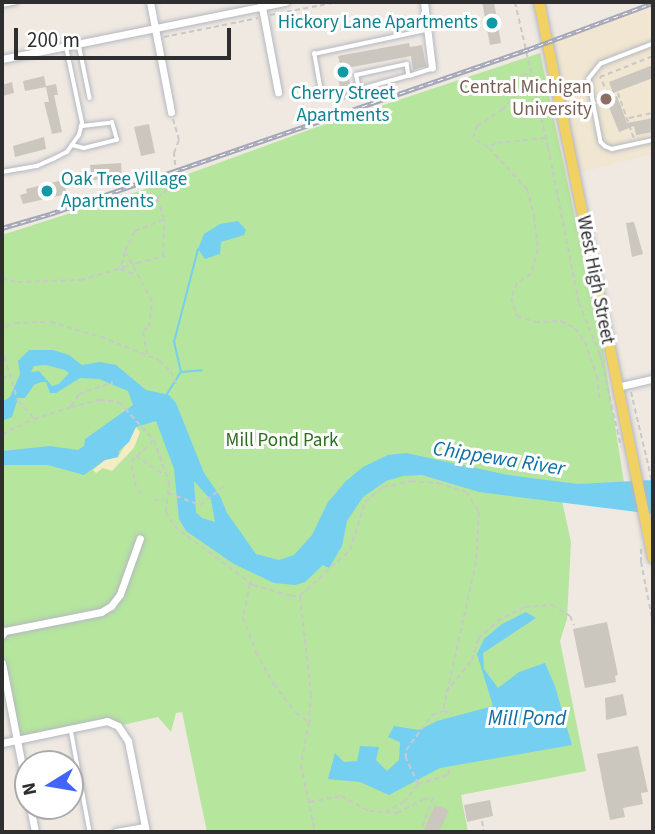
<!DOCTYPE html>
<style>
body{margin:0}
#map{position:relative;width:655px;height:834px;overflow:hidden;background:#efe9e1;font-family:"Source Sans 3",sans-serif}
div>[style]{position:absolute}
.education>*{inset:0;background:#f0e6d1}
.green>*{inset:0;background:#b6e59e}
.sand>*{inset:0;background:#f3ecc5}
.water>*{inset:0;background:#75cff0}
.stream>*{height:2px;margin:-1px;padding:0 1px;transform-origin:1px;border-radius:1px;background:#75cff0}
.building>*{inset:0;background:#cbc7bf}
.path>*{height:2px;margin-top:-1px;transform-origin:0;background:repeating-linear-gradient(90deg,#c9c9c9 0 5px,transparent 0 8.5px)}
.roads{filter:drop-shadow(0 0 2px #b4b7c1) drop-shadow(0 0 2px #b4b7c1)}
.lane>*{height:3.5px;margin:-1.75px;padding:0 1.75px;transform-origin:1.75px;border-radius:1.75px;background:#fff}
.street>*{height:7px;margin:-3.5px;padding:0 3.5px;transform-origin:3.5px;border-radius:3.5px;background:#fff}
.primary>*{height:10px;margin:-5px;padding:0 5px;transform-origin:5px;border-radius:5px;background:#f2d163}
.rail>*{height:4.5px;margin-top:-2.25px;transform-origin:0;background:repeating-linear-gradient(90deg,#fff 0 5px,#a3a6b8 0 10px);box-sizing:border-box;border-block:2px solid #a3a6b8}
.path-bridge>*{height:2px;margin-top:-1px;transform-origin:0;background:repeating-linear-gradient(90deg,#c9c9c9 0 5px,transparent 0 8.5px)}
.dots>*{width:19px;height:19px;translate:-50% -50%;box-sizing:border-box;border:4px solid #fff;border-radius:50%}
span{translate:-50% -50%;white-space:nowrap;text-align:center;line-height:1.15;-webkit-text-stroke:6px #fff;paint-order:stroke}
.culture-label{font-size:19px;color:#0d838f}
.right{translate:-100% -50%;text-align:right}
.left{translate:0 -50%;text-align:left}
.education-label{font-size:19px;color:#785e54}
.street-label{font-size:19px;color:#2e2e2e}
.park-label{font-size:19px;color:#2c6e1b}
.water-label{font-size:21px;color:#0d6fa3;font-style:italic}
.frame{position:absolute;inset:0;border:4px solid #2e2e2e;pointer-events:none}
.north{position:absolute;left:14px;top:750px;width:70px;height:70px;box-sizing:border-box;background:#fff;border:2px solid #ababab;border-radius:50%;rotate:259deg;font-size:19px;font-weight:700;line-height:28px;text-align:center;color:#2e2e2e}
.north::after{content:'';display:block;margin:auto;width:24px;height:32px;background:#4264fb;clip-path:polygon(50% 0,100% 100%,50% 72%,0 100%)}
.scale{position:absolute;left:14px;top:28px;width:217px;height:32px;box-sizing:border-box;border:4px solid #2e2e2e;border-top:0;padding-left:9px;font-size:21px;line-height:24px;white-space:nowrap;color:#2e2e2e;-webkit-text-stroke:5px #fff;paint-order:stroke}
</style>
<div id="map">
<div class="education">
<i style="clip-path:polygon(653px 2px,653px 154px,574px 174px,547px 43px)"></i>
</div>
<div class="green">
<i style="clip-path:polygon(540px 53px,603px 349px,626px 495px,559px 487px,571px 542px,567px 619px,560px 641px,586px 771px,461px 795px,468px 832px,207px 832px,182px 712px,176px 713px,171px 732px,158px 717px,118px 726px,107px 721px,17px 739px,2px 663px,2px 235px,155px 186px,314px 128px)"></i>
</div>
<div class="sand">
<i style="clip-path:polygon(136px 427px,140px 432px,134px 448px,112px 471px,103px 468px,96px 473px,93px 470px,105px 460px,118px 457px)"></i>
</div>
<div class="water">
<i style="clip-path:polygon(238px 221px,246px 230px,244px 235px,221px 242px,220px 254px,205px 259px,198px 249px,204px 234px,220px 224px)"></i>
<i style="clip-path:polygon(evenodd,29px 350px,53px 350px,69px 355px,82px 365px,100px 362px,116px 365px,146px 390px,169px 395px,176px 403px,204px 473px,220px 496px,227px 513px,256px 554px,279px 560px,294px 555px,312px 535px,328px 502px,346px 481px,363px 467px,388px 455px,406px 453px,508px 475px,578px 484px,653px 480px,653px 514px,479px 492px,422px 475px,403px 476px,386px 481px,363px 497px,347px 521px,342px 546px,329px 568px,323px 565px,305px 582px,295px 585px,274px 583px,234px 564px,186px 531px,179px 519px,174px 469px,156px 421px,136px 427px,129px 442px,119px 451px,118px 457px,105px 460px,84px 475px,48px 465px,2px 465px,2px 451px,50px 446px,78px 450px,84px 446px,85px 439px,133px 405px,128px 391px,99px 379px,80px 378px,56px 393px,50px 393px,46px 382px,41px 382px,34px 385px,25px 398px,18px 398px,12px 417px,2px 421px,2px 402px,10px 397px,20px 374px,18px 361px,29px 350px,46px 365px,65px 370px,69px 373px,59px 384px,52px 386px,39px 371px,31px 372px,34px 366px,46px 365px,29px 350px,194px 481px,211px 500px,215px 522px,202px 518px,196px 512px,194px 481px)"></i>
<i style="clip-path:polygon(526px 612px,536px 618px,483px 653px,484px 669px,498px 688px,519px 672px,545px 663px,555px 686px,572px 745px,440px 768px,389px 795px,360px 782px,328px 779px,335px 753px,344px 762px,357px 761px,360px 746px,379px 747px,376px 760px,387px 771px,399px 760px,400px 742px,388px 737px,394px 726px,419px 730px,437px 721px,493px 706px,477px 654px,484px 639px,502px 624px)"></i>
</div>
<div class="stream">
<i style="left:181px;top:372px;width:31px;rotate:-103deg"></i>
<i style="left:174px;top:342px;width:96px;rotate:-75.5deg"></i>
<i style="left:167px;top:394px;width:26px;rotate:-58deg"></i>
<i style="left:181px;top:372px;width:21px;rotate:-5deg"></i>
</div>
<div class="building">
<i style="clip-path:polygon(482px 2px,494px 2px,501px 43px,490px 45px)"></i>
<i style="clip-path:polygon(409px 43px,410px 47px,422px 45px,426px 66px,413px 70px,411px 56px,347px 68px,353px 98px,342px 100px,337px 70px,341px 69px,338px 56px)"></i>
<i style="clip-path:polygon(653px 65px,653px 78px,613px 93px,609px 82px)"></i>
<i style="clip-path:polygon(44px 76px,46px 86px,56px 84px,58px 95px,54px 95px,62px 132px,52px 134px,44px 102px,49px 102px,46px 87px,25px 91px,23px 81px)"></i>
<i style="clip-path:polygon(12px 82px,14px 93px,2px 96px,2px 85px)"></i>
<i style="clip-path:polygon(617px 96px,627px 123px,653px 118px,653px 132px,636px 135px,634px 126px,619px 132px,606px 100px)"></i>
<i style="clip-path:polygon(149px 124px,155px 153px,141px 156px,134px 127px)"></i>
<i style="clip-path:polygon(44px 137px,46px 149px,15px 157px,13px 146px)"></i>
<i style="clip-path:polygon(121px 163px,122px 178px,92px 180px,90px 165px)"></i>
<i style="clip-path:polygon(63px 180px,67px 194px,23px 204px,20px 195px,27px 193px,26px 189px)"></i>
<i style="clip-path:polygon(634px 222px,643px 254px,632px 257px,626px 223px)"></i>
<i style="clip-path:polygon(607px 622px,618px 675px,615px 676px,616px 682px,585px 688px,573px 629px)"></i>
<i style="clip-path:polygon(623px 694px,627px 715px,606px 720px,605px 698px)"></i>
<i style="clip-path:polygon(638px 746px,648px 792px,641px 793px,643px 804px,623px 808px,625px 817px,610px 820px,597px 754px)"></i>
<i style="clip-path:polygon(490px 800px,493px 816px,467px 822px,464px 805px)"></i>
<i style="clip-path:polygon(435px 805px,449px 810px,439px 832px,423px 832px)"></i>
</div>
<div class="path">
<i style="left:515px;top:2px;width:149px;rotate:77.2deg"></i>
<i style="left:548px;top:147px;width:159px;rotate:78.8deg"></i>
<i style="left:579px;top:303px;width:56px;rotate:68deg"></i>
<i style="left:600px;top:355px;width:94px;rotate:77.1deg"></i>
<i style="left:270px;top:15px;width:69px;rotate:-10.8deg"></i>
<i style="left:164px;top:37px;width:96px;rotate:-11.4deg"></i>
<i style="left:618px;top:93px;width:49px;rotate:70.8deg"></i>
<i style="left:608px;top:94px;width:19px;rotate:-115deg"></i>
<i style="left:600px;top:77px;width:57px;rotate:-21.6deg"></i>
<i style="left:629px;top:118px;width:25px;rotate:-12deg"></i>
<i style="left:545px;top:138px;width:50px;rotate:174.3deg"></i>
<i style="left:495px;top:143px;width:8px;rotate:140deg"></i>
<i style="left:489px;top:148px;width:56px;rotate:47.2deg"></i>
<i style="left:527px;top:189px;width:28px;rotate:75deg"></i>
<i style="left:534px;top:216px;width:33px;rotate:83deg"></i>
<i style="left:538px;top:249px;width:26px;rotate:106deg"></i>
<i style="left:531px;top:274px;width:17px;rotate:147deg"></i>
<i style="left:517px;top:283px;width:16px;rotate:112deg"></i>
<i style="left:511px;top:298px;width:19px;rotate:72deg"></i>
<i style="left:517px;top:316px;width:19px;rotate:18deg"></i>
<i style="left:535px;top:322px;width:26px;rotate:-2deg"></i>
<i style="left:561px;top:321px;width:16px;rotate:27deg"></i>
<i style="left:575px;top:328px;width:17px;rotate:54deg"></i>
<i style="left:585px;top:342px;width:36px;rotate:71deg"></i>
<i style="left:597px;top:376px;width:23px;rotate:83deg"></i>
<i style="left:488px;top:147px;width:17px;rotate:-149deg"></i>
<i style="left:473px;top:138px;width:13px;rotate:-72deg"></i>
<i style="left:477px;top:126px;width:30px;rotate:-33deg"></i>
<i style="left:502px;top:110px;width:23px;rotate:-47deg"></i>
<i style="left:518px;top:93px;width:19px;rotate:-78deg"></i>
<i style="left:522px;top:74px;width:9px;rotate:6deg"></i>
<i style="left:125px;top:252px;width:18px;rotate:106deg"></i>
<i style="left:120px;top:269px;width:15px;rotate:20deg"></i>
<i style="left:163px;top:256px;width:37px;rotate:-88deg"></i>
<i style="left:164px;top:219px;width:22px;rotate:-108deg"></i>
<i style="left:157px;top:198px;width:26px;rotate:-39deg"></i>
<i style="left:177px;top:182px;width:29px;rotate:-96deg"></i>
<i style="left:174px;top:153px;width:14px;rotate:-69deg"></i>
<i style="left:179px;top:140px;width:22px;rotate:-106deg"></i>
<i style="left:137px;top:263px;width:29px;rotate:-14deg"></i>
<i style="left:2px;top:279px;width:16px;rotate:11deg"></i>
<i style="left:18px;top:282px;width:63px;rotate:-1.8deg"></i>
<i style="left:81px;top:280px;width:45px;rotate:-16.8deg"></i>
<i style="left:2px;top:336px;width:11px;rotate:-68deg"></i>
<i style="left:6px;top:326px;width:9px;rotate:-18deg"></i>
<i style="left:15px;top:323px;width:36px;rotate:-2deg"></i>
<i style="left:51px;top:322px;width:52px;rotate:16.7deg"></i>
<i style="left:101px;top:337px;width:62px;rotate:21.6deg"></i>
<i style="left:159px;top:360px;width:17px;rotate:45deg"></i>
<i style="left:171px;top:372px;width:13px;rotate:67deg"></i>
<i style="left:2px;top:349px;width:54px;rotate:72.9deg"></i>
<i style="left:18px;top:401px;width:22px;rotate:47deg"></i>
<i style="left:147px;top:354px;width:23px;rotate:-100deg"></i>
<i style="left:143px;top:331px;width:7px;rotate:-34deg"></i>
<i style="left:149px;top:327px;width:26px;rotate:-83deg"></i>
<i style="left:152px;top:301px;width:57px;rotate:-118.4deg"></i>
<i style="left:125px;top:251px;width:22px;rotate:-63deg"></i>
<i style="left:135px;top:231px;width:31px;rotate:-22deg"></i>
<i style="left:2px;top:378px;width:8px;rotate:-14deg"></i>
<i style="left:631px;top:392px;width:97px;rotate:76.8deg"></i>
<i style="left:71px;top:406px;width:14px;rotate:-56deg"></i>
<i style="left:79px;top:394px;width:36px;rotate:-19deg"></i>
<i style="left:2px;top:434px;width:35px;rotate:-25deg"></i>
<i style="left:34px;top:419px;width:39px;rotate:-18deg"></i>
<i style="left:71px;top:407px;width:30px;rotate:-14deg"></i>
<i style="left:100px;top:400px;width:19px;rotate:6deg"></i>
<i style="left:119px;top:402px;width:52px;rotate:47.4deg"></i>
<i style="left:154px;top:440px;width:45px;rotate:70.3deg"></i>
<i style="left:169px;top:482px;width:30px;rotate:96deg"></i>
<i style="left:166px;top:512px;width:16px;rotate:60deg"></i>
<i style="left:174px;top:526px;width:99px;rotate:36.8deg"></i>
<i style="left:253px;top:585px;width:40px;rotate:16deg"></i>
<i style="left:291px;top:596px;width:9px"></i>
<i style="left:300px;top:596px;width:68px;rotate:-42.6deg"></i>
<i style="left:350px;top:550px;width:50px;rotate:-72.6deg"></i>
<i style="left:365px;top:502px;width:23px;rotate:-40deg"></i>
<i style="left:383px;top:487px;width:29px;rotate:-12deg"></i>
<i style="left:411px;top:481px;width:27px;rotate:4deg"></i>
<i style="left:438px;top:483px;width:29px;rotate:18deg"></i>
<i style="left:466px;top:492px;width:24px;rotate:57deg"></i>
<i style="left:479px;top:512px;width:50px;rotate:93.4deg"></i>
<i style="left:476px;top:562px;width:153px;rotate:102.5deg"></i>
<i style="left:137px;top:456px;width:22px;rotate:-43deg"></i>
<i style="left:168px;top:493px;width:34px;rotate:21deg"></i>
<i style="left:200px;top:505px;width:31px;rotate:-38deg"></i>
<i style="left:141px;top:494px;width:9px;rotate:-126deg"></i>
<i style="left:136px;top:487px;width:25px;rotate:-101deg"></i>
<i style="left:131px;top:462px;width:8px;rotate:-50deg"></i>
<i style="left:136px;top:456px;width:34px;rotate:34deg"></i>
<i style="left:154px;top:501px;width:10px;rotate:-17deg"></i>
<i style="left:641px;top:549px;width:13px;rotate:90deg"></i>
<i style="left:641px;top:562px;width:62px;rotate:78.9deg"></i>
<i style="left:250px;top:584px;width:35px;rotate:102deg"></i>
<i style="left:243px;top:618px;width:36px;rotate:69deg"></i>
<i style="left:256px;top:652px;width:37px;rotate:61deg"></i>
<i style="left:274px;top:684px;width:36px;rotate:53deg"></i>
<i style="left:296px;top:713px;width:14px;rotate:34deg"></i>
<i style="left:300px;top:597px;width:98px;rotate:83.5deg"></i>
<i style="left:311px;top:694px;width:28px;rotate:94deg"></i>
<i style="left:309px;top:722px;width:44px;rotate:100.5deg"></i>
<i style="left:301px;top:765px;width:68px;rotate:78.2deg"></i>
<i style="left:446px;top:692px;width:41px;rotate:-50.9deg"></i>
<i style="left:472px;top:660px;width:22px;rotate:-74deg"></i>
<i style="left:478px;top:639px;width:26px;rotate:-43deg"></i>
<i style="left:497px;top:621px;width:31px;rotate:-27deg"></i>
<i style="left:525px;top:607px;width:27px;rotate:-4deg"></i>
<i style="left:552px;top:605px;width:21px;rotate:31deg"></i>
<i style="left:570px;top:616px;width:10px;rotate:66deg"></i>
<i style="left:418px;top:784px;width:29px;rotate:-115deg"></i>
<i style="left:406px;top:758px;width:8px;rotate:-90deg"></i>
<i style="left:406px;top:750px;width:44px;rotate:-53.4deg"></i>
<i style="left:432px;top:715px;width:12px;rotate:-20deg"></i>
<i style="left:443px;top:711px;width:10px;rotate:17deg"></i>
<i style="left:310px;top:802px;width:32px;rotate:-11deg"></i>
<i style="left:341px;top:796px;width:32px;rotate:28deg"></i>
<i style="left:369px;top:811px;width:28px;rotate:4deg"></i>
<i style="left:397px;top:813px;width:30px;rotate:-27deg"></i>
<i style="left:424px;top:799px;width:9px;rotate:-6deg"></i>
<i style="left:433px;top:798px;width:36px;rotate:111deg"></i>
<i style="left:385px;top:812px;width:21px;rotate:-28deg"></i>
<i style="left:404px;top:802px;width:23px;rotate:-52deg"></i>
<i style="left:418px;top:784px;width:31px;rotate:-17deg"></i>
<i style="left:448px;top:775px;width:5px;rotate:-79deg"></i>
<i style="left:482px;top:821px;width:11px;rotate:80deg"></i>
</div>
<div class="roads">
<div class="lane">
<i style="left:2px;top:5px;width:15px;rotate:-11deg"></i>
<i style="left:79px;top:44px;width:55px;rotate:78.5deg"></i>
<i style="left:653px;top:44px;width:56px;rotate:159deg"></i>
<i style="left:601px;top:64px;width:19px;rotate:129deg"></i>
<i style="left:589px;top:79px;width:64px;rotate:79.2deg"></i>
<i style="left:601px;top:142px;width:6px;rotate:45deg"></i>
<i style="left:605px;top:146px;width:8px;rotate:23deg"></i>
<i style="left:612px;top:149px;width:42px;rotate:-12.4deg"></i>
<i style="left:409px;top:76px;width:52px;rotate:164.4deg"></i>
<i style="left:359px;top:90px;width:15px;rotate:-101deg"></i>
<i style="left:356px;top:75px;width:52px;rotate:-12.2deg"></i>
<i style="left:407px;top:64px;width:12px;rotate:81deg"></i>
<i style="left:409px;top:76px;width:23px;rotate:-18deg"></i>
<i style="left:321px;top:92px;width:39px;rotate:-100deg"></i>
<i style="left:314px;top:54px;width:115px;rotate:-12.1deg"></i>
<i style="left:72px;top:145px;width:12px;rotate:14deg"></i>
<i style="left:84px;top:148px;width:34px;rotate:-14deg"></i>
<i style="left:117px;top:140px;width:18px;rotate:-106deg"></i>
<i style="left:112px;top:123px;width:31px;rotate:173deg"></i>
<i style="left:2px;top:172px;width:36px;rotate:-10deg"></i>
<i style="left:37px;top:166px;width:17px;rotate:-24deg"></i>
<i style="left:53px;top:159px;width:16px;rotate:-27deg"></i>
<i style="left:67px;top:152px;width:21px;rotate:-55deg"></i>
<i style="left:79px;top:135px;width:12px;rotate:-76deg"></i>
<i style="left:82px;top:123px;width:78px;rotate:-101.9deg"></i>
<i style="left:71px;top:729px;width:105px;rotate:79.5deg"></i>
</div>
<div class="street">
<i style="left:150px;top:2px;width:112px;rotate:79.2deg"></i>
<i style="left:261px;top:2px;width:92px;rotate:79.3deg"></i>
<i style="left:424px;top:2px;width:66px;rotate:83.1deg"></i>
<i style="left:2px;top:59px;width:289px;rotate:-11.4deg"></i>
<i style="left:617px;top:387px;width:37px;rotate:-13deg"></i>
<i style="left:2px;top:635px;width:5px;rotate:-53deg"></i>
<i style="left:5px;top:631px;width:98px;rotate:-11.2deg"></i>
<i style="left:101px;top:612px;width:12px;rotate:-31deg"></i>
<i style="left:111px;top:606px;width:15px;rotate:-53deg"></i>
<i style="left:120px;top:594px;width:59px;rotate:-70.3deg"></i>
<i style="left:2px;top:663px;width:136px;rotate:79deg"></i>
<i style="left:2px;top:743px;width:107px;rotate:-11.8deg"></i>
<i style="left:107px;top:721px;width:12px;rotate:24deg"></i>
<i style="left:118px;top:726px;width:18px;rotate:56deg"></i>
<i style="left:128px;top:741px;width:93px;rotate:78.8deg"></i>
<i style="left:30px;top:806px;width:26px;rotate:79deg"></i>
<i style="left:116px;top:832px;width:29px;rotate:-10deg"></i>
</div>
<div class="primary">
<i style="left:539px;top:2px;width:568px;rotate:78.41deg"></i>
</div>
</div>
<div class="rail">
<i style="left:2px;top:228px;width:50px;rotate:-16.3deg"></i>
<i style="left:50px;top:214px;width:507px;rotate:-19.01deg"></i>
<i style="left:529px;top:49px;width:132px;rotate:-20.4deg"></i>
</div>
<div class="path-bridge">
<i style="left:124px;top:267px;width:14px;rotate:-17deg"></i>
</div>
<div class="dots">
<i style="left:492px;top:23px;background:#0f9aa8"></i>
<i style="left:343px;top:72px;background:#0f9aa8"></i>
<i style="left:606px;top:99px;background:#8d6e63"></i>
<i style="left:47px;top:191px;background:#0f9aa8"></i>
</div>
<div class="culture-label">
<span class="right" style="left:478px;top:23px">Hickory Lane Apartments</span>
<span style="left:343px;top:105px">Cherry Street<br>Apartments</span>
<span class="left" style="left:61px;top:191px">Oak Tree Village<br>Apartments</span>
</div>
<div class="education-label">
<span class="right" style="left:592px;top:99px">Central Michigan<br>University</span>
</div>
<div class="street-label">
<span style="left:595px;top:280px;rotate:79deg">West High Street</span>
</div>
<div class="park-label">
<span style="left:282px;top:441px">Mill Pond Park</span>
</div>
<div class="water-label">
<span style="left:499px;top:458px;rotate:9deg">Chippewa River</span>
<span style="left:527px;top:718px">Mill Pond</span>
</div>
<div class="frame"></div>
<div class="north">N</div>
<div class="scale">200 m</div>
</div>
